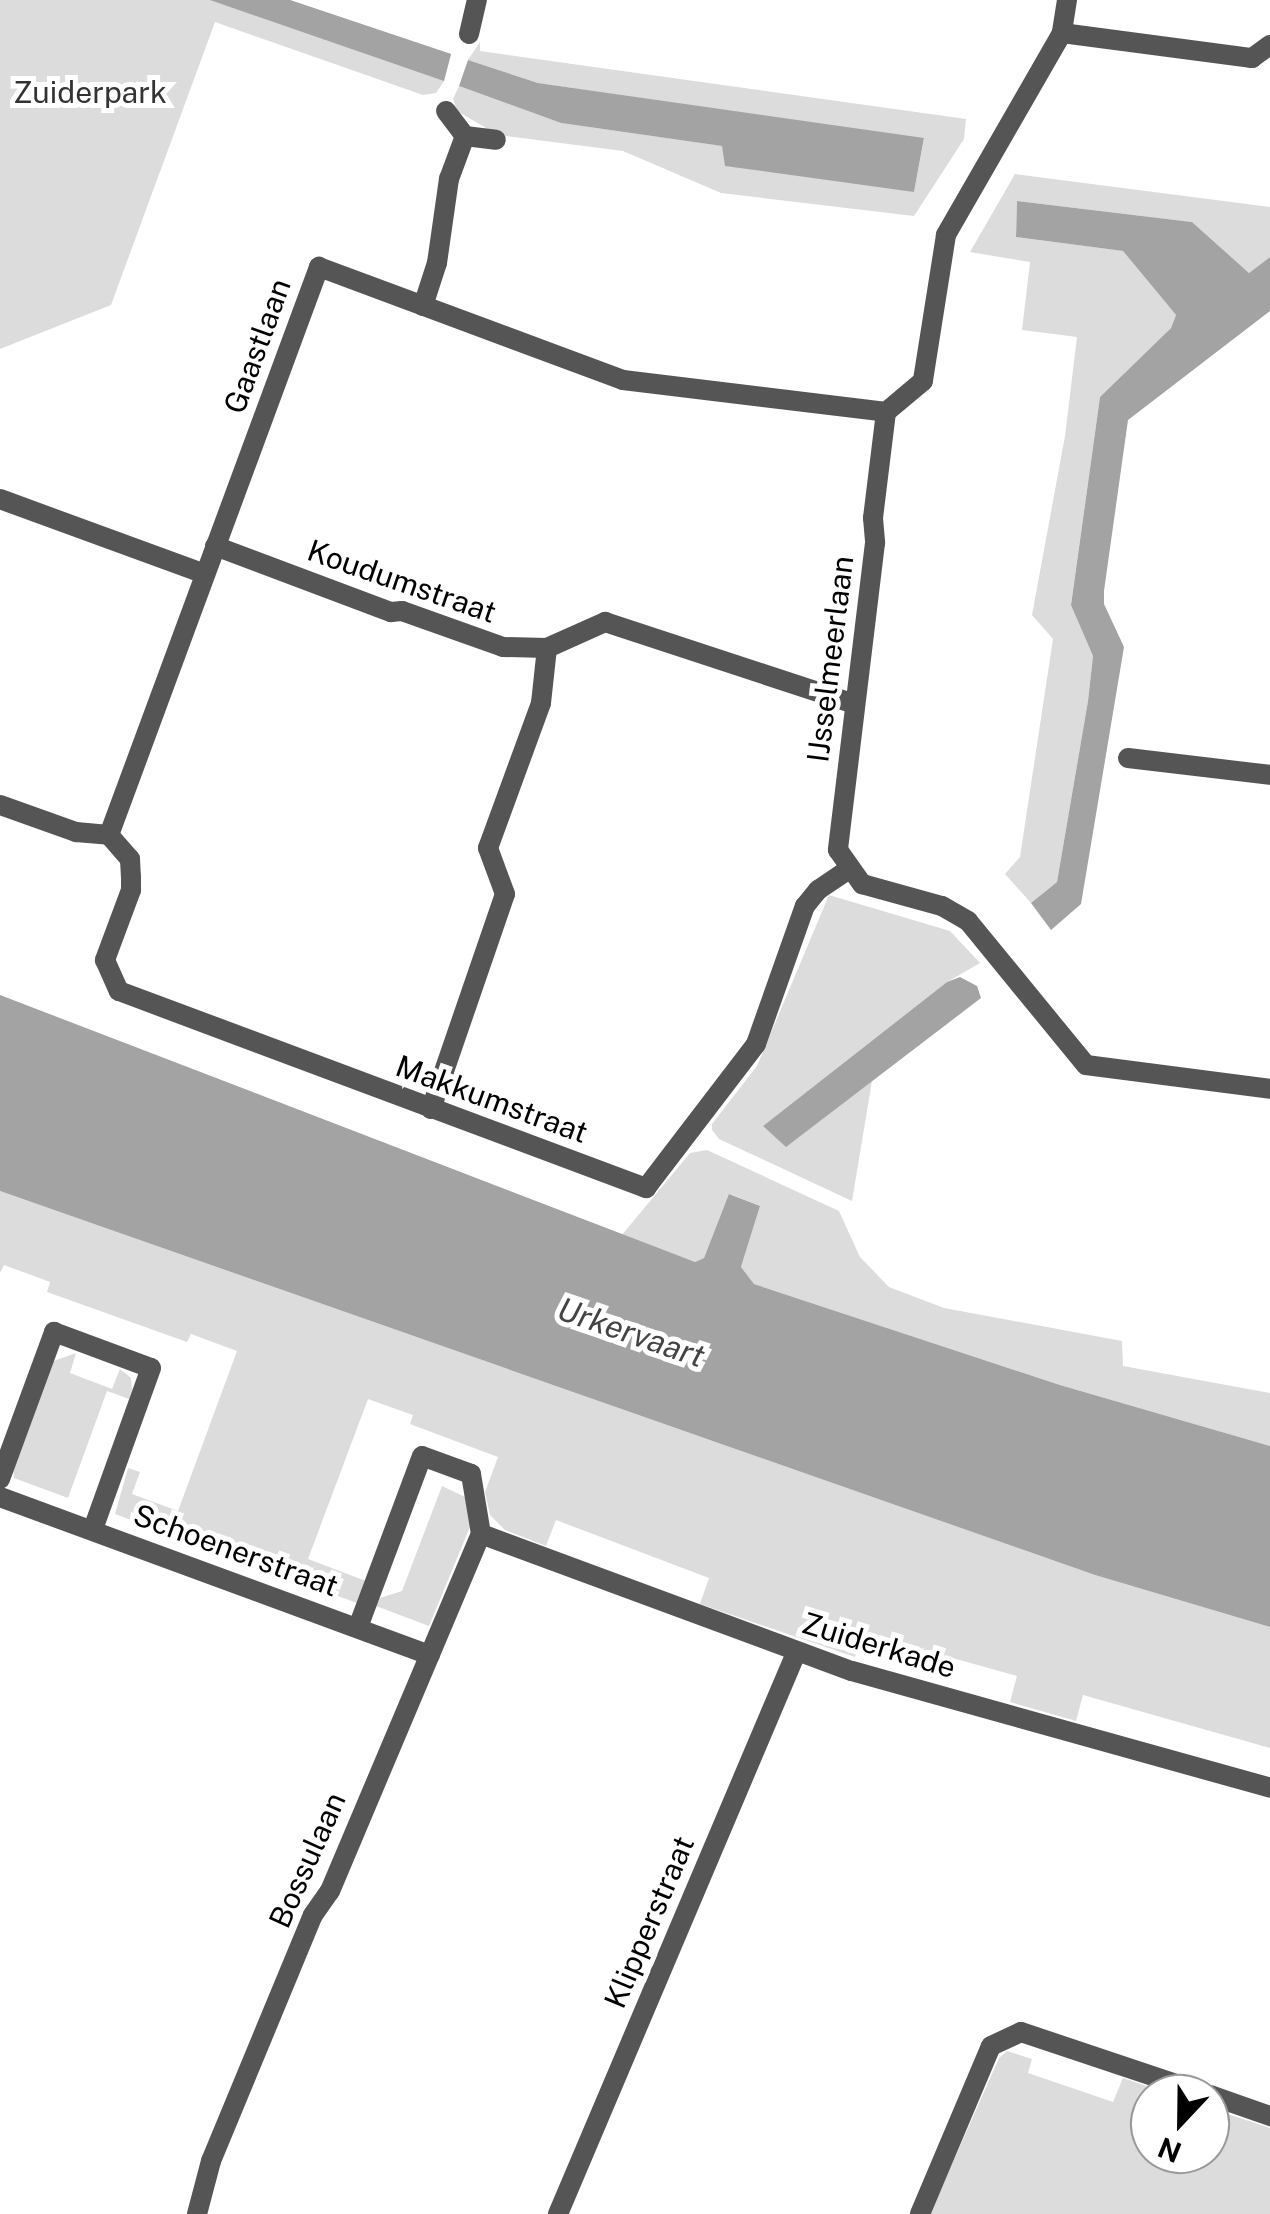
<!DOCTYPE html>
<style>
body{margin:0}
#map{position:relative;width:1270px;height:2214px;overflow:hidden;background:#fff;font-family:"Public Sans",sans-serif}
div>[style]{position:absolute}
.green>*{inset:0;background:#dcdcdc}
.water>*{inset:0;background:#a3a3a3}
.street>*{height:20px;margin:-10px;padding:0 10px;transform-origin:10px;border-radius:10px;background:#555}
span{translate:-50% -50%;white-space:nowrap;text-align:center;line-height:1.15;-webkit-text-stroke:10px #fff;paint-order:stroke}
.park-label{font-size:30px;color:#333}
.street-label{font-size:30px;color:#000}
.water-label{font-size:32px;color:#444;font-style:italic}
.north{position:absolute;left:1130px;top:2074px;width:100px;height:100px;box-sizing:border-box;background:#fff;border:2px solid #999;border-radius:50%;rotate:202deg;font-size:28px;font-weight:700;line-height:40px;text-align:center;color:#000}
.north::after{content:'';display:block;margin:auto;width:35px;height:45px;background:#000;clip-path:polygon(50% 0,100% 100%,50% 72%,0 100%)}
</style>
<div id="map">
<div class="green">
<i style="clip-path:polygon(0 0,290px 0,451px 54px,444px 81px,436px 93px,423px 95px,215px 22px,111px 305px,0 349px)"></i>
<i style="clip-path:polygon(480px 42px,480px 51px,966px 119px,964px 139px,914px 216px,721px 193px,623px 151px,498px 135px,457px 111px,453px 99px,459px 86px,561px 123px,723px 146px,914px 192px,924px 139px,538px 83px,468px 60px)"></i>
<i style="clip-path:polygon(1015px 174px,1270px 207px,1270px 257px,1249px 273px,1192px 222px,1017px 201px,1016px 237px,1123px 251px,1176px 315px,1171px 328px,1100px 397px,1071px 604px,1093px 656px,1088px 701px,1057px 882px,1031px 903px,1005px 874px,1020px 857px,1053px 639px,1032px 615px,1065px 436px,1077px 337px,1022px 330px,1030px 262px,970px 252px)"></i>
<i style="clip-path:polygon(829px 895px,950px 931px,980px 963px,947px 982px,763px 1126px,786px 1146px,872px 1081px,852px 1201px,719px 1139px,712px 1130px,712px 1124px,757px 1066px)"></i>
<i style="clip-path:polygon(707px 1150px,839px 1211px,860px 1257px,889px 1287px,944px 1308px,1122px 1341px,1123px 1366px,1270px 1393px,1270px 1446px,1060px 1385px,754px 1284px,741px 1267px,760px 1206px,730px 1194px,704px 1258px,695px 1262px,621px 1236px,690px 1153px)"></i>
<i style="clip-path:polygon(0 1191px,1095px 1575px,1270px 1627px,1270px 1748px,1083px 1695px,1076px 1721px,1010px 1702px,1017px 1676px,863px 1633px,855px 1657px,700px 1604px,709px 1578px,556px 1520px,546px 1546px,505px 1530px,490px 1515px,485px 1492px,498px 1457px,410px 1424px,413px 1415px,368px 1399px,308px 1559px,366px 1581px,357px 1603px,198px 1545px,202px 1531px,190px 1527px,185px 1540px,115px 1514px,128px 1468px,140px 1472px,132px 1494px,178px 1511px,237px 1351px,191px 1334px,187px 1342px,47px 1292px,50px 1282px,4px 1265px,0 1273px)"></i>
<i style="clip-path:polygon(76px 1353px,70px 1373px,112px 1389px,120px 1369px,131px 1378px,132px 1389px,129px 1399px,107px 1391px,68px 1498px,14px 1478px,13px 1467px,51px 1362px)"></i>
<i style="clip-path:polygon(442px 1486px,465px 1497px,470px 1527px,429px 1626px,376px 1606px,380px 1598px,402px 1591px)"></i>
<i style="clip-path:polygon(1007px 2051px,1032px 2059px,1028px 2073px,1113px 2102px,1123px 2078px,1170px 2094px,1150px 2094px,1150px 2154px,1210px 2154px,1210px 2108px,1270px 2128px,1270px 2214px,930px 2214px,999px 2058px)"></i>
</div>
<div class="water">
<i style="clip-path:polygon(210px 0,290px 0,451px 54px,444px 81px)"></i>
<i style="clip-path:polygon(468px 60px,538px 83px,924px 138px,914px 192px,725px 166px,722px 146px,561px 123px,459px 86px)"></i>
<i style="clip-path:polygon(1017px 201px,1192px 222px,1249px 273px,1270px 257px,1270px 311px,1128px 420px,1104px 591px,1104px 604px,1124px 647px,1081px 904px,1051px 930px,1031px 903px,1057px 882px,1088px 701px,1093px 656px,1071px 605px,1100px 397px,1171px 328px,1176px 315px,1123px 251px,1016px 237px)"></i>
<i style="clip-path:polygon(960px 977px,977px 986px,981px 998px,786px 1147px,763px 1126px,947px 982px)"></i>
<i style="clip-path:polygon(0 995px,695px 1262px,704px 1258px,729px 1194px,760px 1206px,741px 1267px,754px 1284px,1060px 1385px,1270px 1446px,1270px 1627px,1095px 1575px,0 1191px)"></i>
</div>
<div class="street">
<i style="left:1067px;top:0;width:33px;rotate:99deg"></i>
<i style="left:1062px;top:33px;width:233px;rotate:119.9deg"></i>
<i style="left:946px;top:235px;width:148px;rotate:99deg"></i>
<i style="left:923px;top:381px;width:48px;rotate:140deg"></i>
<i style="left:886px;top:412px;width:107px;rotate:97deg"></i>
<i style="left:873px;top:518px;width:25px;rotate:85deg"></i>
<i style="left:875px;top:543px;width:309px;rotate:96.9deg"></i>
<i style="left:838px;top:850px;width:42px;rotate:54.8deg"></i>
<i style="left:862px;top:884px;width:83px;rotate:15.4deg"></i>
<i style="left:942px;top:906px;width:30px;rotate:30deg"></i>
<i style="left:968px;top:921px;width:186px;rotate:50.7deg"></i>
<i style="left:1086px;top:1065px;width:186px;rotate:7.4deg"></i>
<i style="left:1062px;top:33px;width:192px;rotate:7.5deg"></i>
<i style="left:1252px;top:58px;width:22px;rotate:-36deg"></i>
<i style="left:469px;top:34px;width:35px;rotate:-77deg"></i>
<i style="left:446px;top:111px;width:31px;rotate:53deg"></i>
<i style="left:465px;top:136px;width:31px;rotate:7deg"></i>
<i style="left:423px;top:306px;width:45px;rotate:-72deg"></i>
<i style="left:437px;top:263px;width:85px;rotate:-81.9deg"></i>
<i style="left:449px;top:179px;width:46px;rotate:-69.6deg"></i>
<i style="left:0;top:499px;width:218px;rotate:20.1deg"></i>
<i style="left:215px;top:546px;width:188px;rotate:20.6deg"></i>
<i style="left:391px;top:612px;width:11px;rotate:-5deg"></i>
<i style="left:402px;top:611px;width:107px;rotate:19.6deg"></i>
<i style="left:503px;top:647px;width:44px;rotate:1.3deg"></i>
<i style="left:547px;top:648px;width:64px;rotate:-24.1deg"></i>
<i style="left:605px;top:622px;width:262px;rotate:18.2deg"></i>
<i style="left:1128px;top:758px;width:143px;rotate:6.8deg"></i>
<i style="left:0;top:805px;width:81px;rotate:19.6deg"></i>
<i style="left:76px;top:832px;width:33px;rotate:5deg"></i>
<i style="left:109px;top:835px;width:606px;rotate:-69.71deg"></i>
<i style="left:319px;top:267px;width:324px;rotate:20.4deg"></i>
<i style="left:623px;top:380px;width:265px;rotate:6.9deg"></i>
<i style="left:109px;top:835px;width:32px;rotate:49deg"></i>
<i style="left:130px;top:859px;width:18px;rotate:87deg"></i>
<i style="left:131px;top:877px;width:13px;rotate:90deg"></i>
<i style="left:131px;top:890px;width:75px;rotate:110.4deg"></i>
<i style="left:105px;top:960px;width:34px;rotate:66deg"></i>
<i style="left:119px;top:991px;width:563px;rotate:20.5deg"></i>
<i style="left:646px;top:1188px;width:181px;rotate:-52.6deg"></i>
<i style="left:756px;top:1044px;width:146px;rotate:-70.5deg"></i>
<i style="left:805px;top:906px;width:21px;rotate:-51deg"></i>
<i style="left:818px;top:890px;width:36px;rotate:-34deg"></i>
<i style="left:431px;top:1109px;width:227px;rotate:-71deg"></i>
<i style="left:505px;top:894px;width:49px;rotate:-110.3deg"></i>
<i style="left:488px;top:848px;width:154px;rotate:-69.9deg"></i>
<i style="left:541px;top:703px;width:55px;rotate:-83.8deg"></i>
<i style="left:0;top:1479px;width:157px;rotate:-69.8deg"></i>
<i style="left:54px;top:1332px;width:103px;rotate:20.4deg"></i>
<i style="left:151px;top:1368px;width:171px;rotate:109.8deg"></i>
<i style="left:0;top:1497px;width:458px;rotate:20.2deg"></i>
<i style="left:481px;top:1534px;width:395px;rotate:20.3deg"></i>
<i style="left:852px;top:1671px;width:434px;rotate:15.6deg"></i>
<i style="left:1210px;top:2095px;width:64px;rotate:19.3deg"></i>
<i style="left:197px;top:2214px;width:55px;rotate:-75.2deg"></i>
<i style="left:211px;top:2161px;width:266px;rotate:-67.5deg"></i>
<i style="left:313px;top:1915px;width:29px;rotate:-55deg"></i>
<i style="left:330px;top:1891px;width:388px;rotate:-67.1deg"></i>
<i style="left:481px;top:1534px;width:61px;rotate:-99.5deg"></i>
<i style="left:471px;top:1474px;width:52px;rotate:-159.8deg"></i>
<i style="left:422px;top:1456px;width:183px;rotate:110.5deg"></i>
<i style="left:558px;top:2214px;width:609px;rotate:-67.01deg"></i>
<i style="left:920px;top:2214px;width:182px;rotate:-67.1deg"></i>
<i style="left:991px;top:2046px;width:33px;rotate:-25deg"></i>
<i style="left:1021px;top:2032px;width:195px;rotate:18.5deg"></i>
</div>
<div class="park-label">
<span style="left:90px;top:92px">Zuiderpark</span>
</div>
<div class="street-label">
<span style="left:257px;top:346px;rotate:-70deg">Gaastlaan</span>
<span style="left:402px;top:581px;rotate:19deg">Koudumstraat</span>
<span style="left:830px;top:659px;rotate:-83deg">IJsselmeerlaan</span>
<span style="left:492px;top:1099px;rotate:20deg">Makkumstraat</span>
<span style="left:236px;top:1550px;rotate:20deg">Schoenerstraat</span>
<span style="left:879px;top:1645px;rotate:17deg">Zuiderkade</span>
<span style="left:307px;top:1860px;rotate:-66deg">Bossulaan</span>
<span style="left:649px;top:1922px;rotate:-67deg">Klipperstraat</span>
</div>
<div class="water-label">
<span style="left:631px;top:1333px;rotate:19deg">Urkervaart</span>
</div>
<div class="north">N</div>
</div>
